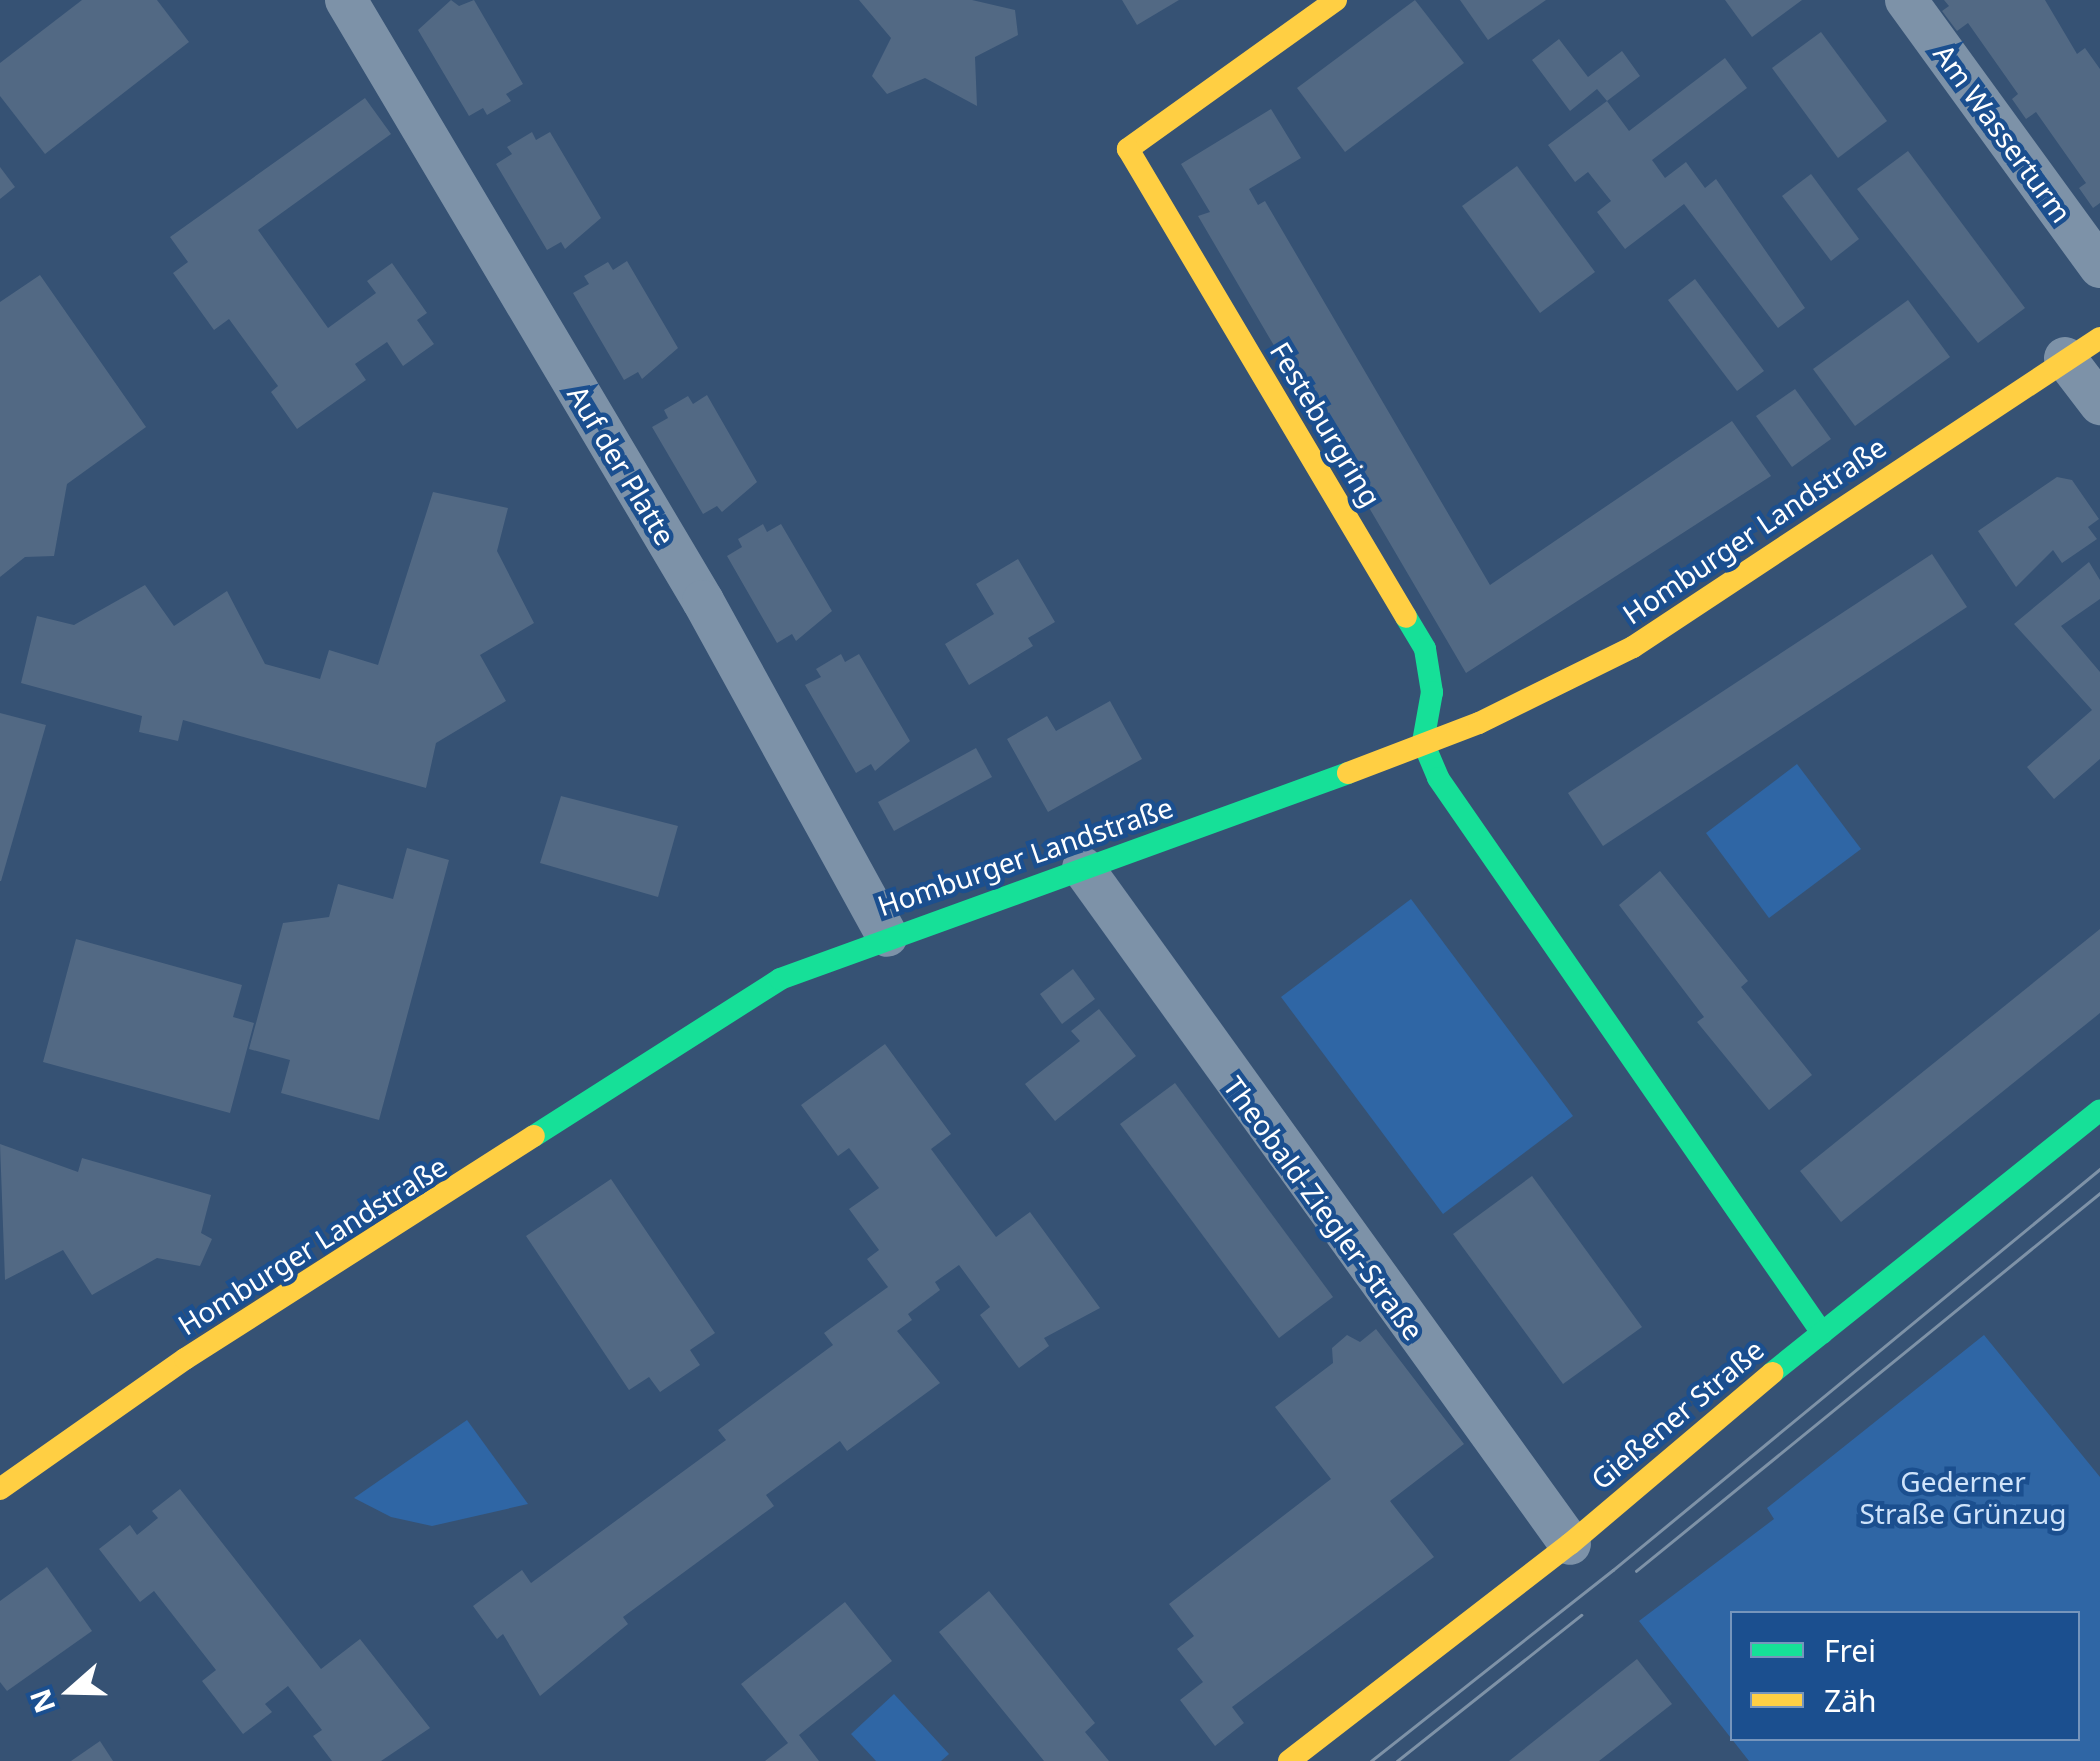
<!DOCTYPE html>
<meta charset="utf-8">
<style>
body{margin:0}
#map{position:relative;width:2100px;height:1761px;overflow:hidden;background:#365274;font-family:"Noto Sans",sans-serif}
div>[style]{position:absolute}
.green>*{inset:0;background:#2f66a5}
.building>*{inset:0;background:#526984}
.street>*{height:42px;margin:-21px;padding:0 21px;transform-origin:21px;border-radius:21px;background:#7d92a8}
.fast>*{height:22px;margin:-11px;padding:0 11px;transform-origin:11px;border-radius:11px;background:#16e098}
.slow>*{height:22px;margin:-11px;padding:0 11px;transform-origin:11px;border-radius:11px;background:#ffcf43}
.tram>*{height:2.5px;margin:-1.25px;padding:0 1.25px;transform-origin:1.25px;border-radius:1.25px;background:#7e92a7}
span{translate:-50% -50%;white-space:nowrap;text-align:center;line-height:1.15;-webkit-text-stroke:9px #1b4f8f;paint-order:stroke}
.street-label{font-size:28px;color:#fff}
.park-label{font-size:28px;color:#cfe3fa}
.legend{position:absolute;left:1730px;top:1611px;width:350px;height:130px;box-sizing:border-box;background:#1b4f8f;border:2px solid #7695bc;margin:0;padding:12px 18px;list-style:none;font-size:30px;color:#fff}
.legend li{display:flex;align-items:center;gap:20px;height:50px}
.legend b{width:50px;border:2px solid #7695bc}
.north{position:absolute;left:20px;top:1641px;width:100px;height:100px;-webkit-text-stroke:8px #1b4f8f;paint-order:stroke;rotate:250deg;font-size:28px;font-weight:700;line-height:40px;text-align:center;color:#fff}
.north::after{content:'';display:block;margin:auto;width:35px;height:45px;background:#fff;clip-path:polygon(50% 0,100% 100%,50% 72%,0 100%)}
</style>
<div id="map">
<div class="green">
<i style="clip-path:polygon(1797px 764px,1861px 849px,1769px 918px,1706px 833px)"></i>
<i style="clip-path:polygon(1411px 899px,1573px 1116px,1443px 1214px,1281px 997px)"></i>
<i style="clip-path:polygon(evenodd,1984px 1335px,2100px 1477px,2100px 1761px,1749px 1761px,1639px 1621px,1774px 1519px,1767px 1508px,1984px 1335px,1732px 1614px,2078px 1614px,2078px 1738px,1732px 1738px,1732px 1614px)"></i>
<i style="clip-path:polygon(467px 1420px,528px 1504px,432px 1526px,391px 1517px,354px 1498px)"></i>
<i style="clip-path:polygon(894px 1694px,949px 1754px,941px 1761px,876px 1761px,851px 1734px)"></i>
</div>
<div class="building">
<i style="clip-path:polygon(82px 0,157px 0,189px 42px,45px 154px,0 96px,0 63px)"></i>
<i style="clip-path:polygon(451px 0,459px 6px,474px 0,523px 84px,506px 94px,511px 101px,487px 115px,483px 108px,469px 116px,418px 30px)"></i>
<i style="clip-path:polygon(859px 0,972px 0,1015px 10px,1018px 35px,975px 57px,977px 106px,925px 78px,887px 94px,872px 76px,891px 38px)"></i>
<i style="clip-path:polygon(1122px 0,1179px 0,1137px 25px)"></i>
<i style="clip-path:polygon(1415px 0,1464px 63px,1345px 152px,1297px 88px)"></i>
<i style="clip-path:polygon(1460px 0,1546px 0,1488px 40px)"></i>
<i style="clip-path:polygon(1725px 0,1802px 0,1752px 37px)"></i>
<i style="clip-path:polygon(1944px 0,2045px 0,2077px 54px,2085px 48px,2100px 69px,2100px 203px,2093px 208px,2079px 188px,2086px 183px,2036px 112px,2026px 119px,2012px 99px,2018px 94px,1968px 23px,1957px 31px,1942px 11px,1949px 6px)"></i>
<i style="clip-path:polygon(1821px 32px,1887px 121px,1838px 158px,1772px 68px)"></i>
<i style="clip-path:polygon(1559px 39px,1588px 77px,1622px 51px,1640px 76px,1607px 101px,1597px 89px,1570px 111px,1532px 60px)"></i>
<i style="clip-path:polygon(1725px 58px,1747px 88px,1652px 160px,1665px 178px,1686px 162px,1705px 188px,1716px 179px,1805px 308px,1778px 328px,1684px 204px,1625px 249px,1597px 212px,1611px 201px,1588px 172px,1575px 182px,1548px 145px,1607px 101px,1629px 131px)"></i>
<i style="clip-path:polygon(365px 98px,391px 134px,258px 230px,328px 328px,376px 293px,367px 281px,392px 263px,427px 313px,417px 320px,434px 344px,403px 366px,387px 342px,355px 364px,366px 380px,297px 429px,271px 392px,278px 386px,229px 319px,214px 330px,173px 273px,188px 262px,170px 237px)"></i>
<i style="clip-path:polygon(1271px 109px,1301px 158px,1249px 189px,1258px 205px,1265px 201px,1490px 585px,1732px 421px,1771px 476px,1466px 673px,1198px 216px,1210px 212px,1181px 164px)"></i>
<i style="clip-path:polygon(532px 132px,536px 140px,550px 132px,601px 218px,565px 249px,561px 242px,547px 250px,496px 164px,512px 154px,507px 147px)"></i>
<i style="clip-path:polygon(1908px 151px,2025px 308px,1978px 343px,1857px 189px)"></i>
<i style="clip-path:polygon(1517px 166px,1595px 272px,1540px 313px,1462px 206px)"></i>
<i style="clip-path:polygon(0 167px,15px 187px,0 199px)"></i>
<i style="clip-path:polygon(1811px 174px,1859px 239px,1831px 261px,1782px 196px)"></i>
<i style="clip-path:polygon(627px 261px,678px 348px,642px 379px,638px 372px,624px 380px,573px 293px,589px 284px,584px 276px,608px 262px,613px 270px)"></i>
<i style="clip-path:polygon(40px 275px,146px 427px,67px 484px,54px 556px,25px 557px,0 577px,0 302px)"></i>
<i style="clip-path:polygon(1695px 279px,1764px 371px,1737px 391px,1668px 300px)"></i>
<i style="clip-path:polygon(1908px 300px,1950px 357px,1855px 426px,1813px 369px)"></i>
<i style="clip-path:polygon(1795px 389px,1831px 439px,1792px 467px,1756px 416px)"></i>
<i style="clip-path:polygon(707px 395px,757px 482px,722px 512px,717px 506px,703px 514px,652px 427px,668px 418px,664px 410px,688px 396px,693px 404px)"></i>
<i style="clip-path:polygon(2057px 477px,2072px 480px,2099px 519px,2088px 527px,2097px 539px,2062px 563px,2053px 550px,2016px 587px,1978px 531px)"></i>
<i style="clip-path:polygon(433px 492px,508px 508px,497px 551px,534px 623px,480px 655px,506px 701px,436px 743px,426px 788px,183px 720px,178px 741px,139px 732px,142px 716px,21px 683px,37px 616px,74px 625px,145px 585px,174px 626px,227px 591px,265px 664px,320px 679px,329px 650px,378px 665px)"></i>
<i style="clip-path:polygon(763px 524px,767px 532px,781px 524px,832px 611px,796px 641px,792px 634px,777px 643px,727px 556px,742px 547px,738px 539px)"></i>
<i style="clip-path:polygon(1932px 554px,1967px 607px,1603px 846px,1568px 793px)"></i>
<i style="clip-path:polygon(1018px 559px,1055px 622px,1028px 638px,1033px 646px,969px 685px,945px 644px,994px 614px,976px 584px)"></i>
<i style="clip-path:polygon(2089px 562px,2100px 580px,2100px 599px,2061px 626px,2100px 672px,2100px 759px,2054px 799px,2027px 767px,2092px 710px,2014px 624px)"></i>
<i style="clip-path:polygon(841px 654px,845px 662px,859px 654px,910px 741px,875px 771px,871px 764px,856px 773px,805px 685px,821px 677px,816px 669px)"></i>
<i style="clip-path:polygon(1110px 701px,1142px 759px,1048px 812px,1007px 739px,1047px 716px,1056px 731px)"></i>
<i style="clip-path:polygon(0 713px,46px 725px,1px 881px,0 881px)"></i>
<i style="clip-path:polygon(976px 748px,992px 777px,894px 831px,878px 802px)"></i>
<i style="clip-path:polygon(561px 796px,678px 826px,658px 897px,540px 863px)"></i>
<i style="clip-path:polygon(407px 848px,449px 860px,379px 1120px,281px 1093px,290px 1060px,249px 1049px,283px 923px,329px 917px,338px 884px,393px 899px)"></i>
<i style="clip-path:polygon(1660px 871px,1748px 981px,1741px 987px,1812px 1075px,1769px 1110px,1697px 1022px,1704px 1017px,1619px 905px)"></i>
<i style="clip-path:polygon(2100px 929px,2100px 1013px,1841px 1222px,1800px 1171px)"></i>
<i style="clip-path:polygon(76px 939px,242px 985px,233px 1017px,254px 1023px,230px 1113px,43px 1062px)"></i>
<i style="clip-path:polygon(1073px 969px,1095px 999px,1062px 1024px,1040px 994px)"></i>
<i style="clip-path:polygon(1099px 1009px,1136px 1056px,1055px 1121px,1025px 1084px,1080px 1041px,1071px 1031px)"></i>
<i style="clip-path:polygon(885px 1044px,951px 1134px,931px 1149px,996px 1237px,1030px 1212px,1100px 1308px,1044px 1338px,1049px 1346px,1019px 1368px,980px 1315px,990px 1307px,959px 1265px,935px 1282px,940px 1290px,908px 1314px,912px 1320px,897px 1331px,940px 1383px,847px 1451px,840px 1441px,766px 1495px,774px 1506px,623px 1617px,628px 1624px,540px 1696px,503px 1634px,497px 1639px,473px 1606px,522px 1570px,531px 1583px,726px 1440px,718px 1430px,833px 1345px,824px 1333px,888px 1287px,867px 1259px,879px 1250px,849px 1209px,879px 1188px,849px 1148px,838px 1156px,801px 1105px)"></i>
<i style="clip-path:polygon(1175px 1083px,1333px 1297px,1279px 1338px,1120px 1124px)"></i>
<i style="clip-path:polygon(0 1144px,78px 1172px,82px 1158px,211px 1195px,201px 1233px,212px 1239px,200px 1266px,157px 1258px,92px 1295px,63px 1250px,5px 1280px)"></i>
<i style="clip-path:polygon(1532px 1176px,1642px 1327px,1563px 1384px,1453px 1234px)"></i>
<i style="clip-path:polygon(611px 1179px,715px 1333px,690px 1350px,700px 1365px,660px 1392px,649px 1377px,629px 1390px,526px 1236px)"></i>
<i style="clip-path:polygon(1376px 1329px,1464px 1444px,1390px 1501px,1434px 1557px,1232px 1707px,1244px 1723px,1215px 1746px,1180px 1700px,1203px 1682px,1177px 1649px,1194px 1636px,1169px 1604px,1331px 1479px,1275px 1407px,1333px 1363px,1332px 1348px,1347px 1335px,1360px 1342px)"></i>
<i style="clip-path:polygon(180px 1489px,321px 1669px,360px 1639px,430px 1728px,381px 1761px,332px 1761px,313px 1736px,322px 1730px,288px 1686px,265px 1704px,272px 1712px,243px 1734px,202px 1681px,216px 1670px,154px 1591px,140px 1602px,99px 1549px,130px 1525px,137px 1535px,158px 1518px,152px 1511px)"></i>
<i style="clip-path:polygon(47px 1567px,92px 1631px,7px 1691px,0 1682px,0 1601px)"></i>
<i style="clip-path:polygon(989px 1591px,1095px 1723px,1085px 1732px,1109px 1761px,1044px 1761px,939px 1632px)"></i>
<i style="clip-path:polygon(845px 1602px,892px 1661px,799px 1735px,819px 1761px,765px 1761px,788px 1743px,741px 1684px)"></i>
<i style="clip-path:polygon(1637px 1659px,1672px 1704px,1599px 1761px,1509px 1761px)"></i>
<i style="clip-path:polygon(100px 1741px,113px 1761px,71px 1761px)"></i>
</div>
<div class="street">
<i style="left:346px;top:0;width:699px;rotate:59.29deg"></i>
<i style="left:703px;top:601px;width:382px;rotate:61.2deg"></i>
<i style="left:1906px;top:0;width:330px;rotate:54deg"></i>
<i style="left:2065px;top:358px;width:58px;rotate:52.7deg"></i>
<i style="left:1083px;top:868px;width:833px;rotate:54.23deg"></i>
</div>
<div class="fast">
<i style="left:1406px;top:617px;width:37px;rotate:59deg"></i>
<i style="left:1425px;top:649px;width:44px;rotate:80.8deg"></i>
<i style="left:1432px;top:692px;width:51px;rotate:100.2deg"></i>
<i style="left:1423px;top:742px;width:39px;rotate:67deg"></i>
<i style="left:1438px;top:778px;width:675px;rotate:55.32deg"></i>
<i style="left:534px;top:1136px;width:292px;rotate:-32.5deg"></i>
<i style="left:780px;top:979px;width:604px;rotate:-19.93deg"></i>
<i style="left:1772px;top:1373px;width:420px;rotate:-38.7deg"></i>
</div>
<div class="slow">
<i style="left:1336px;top:0;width:256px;rotate:144.4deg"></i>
<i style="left:1128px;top:149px;width:544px;rotate:59.29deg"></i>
<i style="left:1348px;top:773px;width:140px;rotate:-20.9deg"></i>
<i style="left:1479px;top:723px;width:172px;rotate:-26.3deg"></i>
<i style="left:1633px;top:647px;width:560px;rotate:-33.49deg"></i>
<i style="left:0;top:1489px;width:226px;rotate:-35.1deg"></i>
<i style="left:185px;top:1359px;width:414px;rotate:-32.6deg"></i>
<i style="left:1289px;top:1761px;width:355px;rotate:-37.7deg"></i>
<i style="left:1570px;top:1544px;width:265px;rotate:-40.2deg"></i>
</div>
<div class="tram">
<i style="left:1636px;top:1571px;width:598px;rotate:-39.17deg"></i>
<i style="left:1371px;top:1761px;width:308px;rotate:-38.3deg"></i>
<i style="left:1613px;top:1570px;width:631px;rotate:-39.47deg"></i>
<i style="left:1397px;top:1761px;width:235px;rotate:-38.4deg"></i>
</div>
<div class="street-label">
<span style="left:2003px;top:133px;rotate:54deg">Am Wasserturm</span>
<span style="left:1326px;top:424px;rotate:59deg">Festeburgring</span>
<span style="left:622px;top:465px;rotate:59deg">Auf der Platte</span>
<span style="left:1754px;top:530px;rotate:-34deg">Homburger Landstraße</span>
<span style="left:1025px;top:856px;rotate:-19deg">Homburger Landstraße</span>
<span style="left:1324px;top:1208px;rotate:54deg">Theobald-Ziegler-Straße</span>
<span style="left:312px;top:1245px;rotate:-32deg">Homburger Landstraße</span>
<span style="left:1677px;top:1414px;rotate:-40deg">Gießener Straße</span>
</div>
<div class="park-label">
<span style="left:1963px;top:1497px">Gederner<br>Straße Grünzug</span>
</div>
<ul class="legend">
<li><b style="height:12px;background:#16e098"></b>Frei</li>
<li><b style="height:12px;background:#ffcf43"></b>Zäh</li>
</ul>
<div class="north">N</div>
</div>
